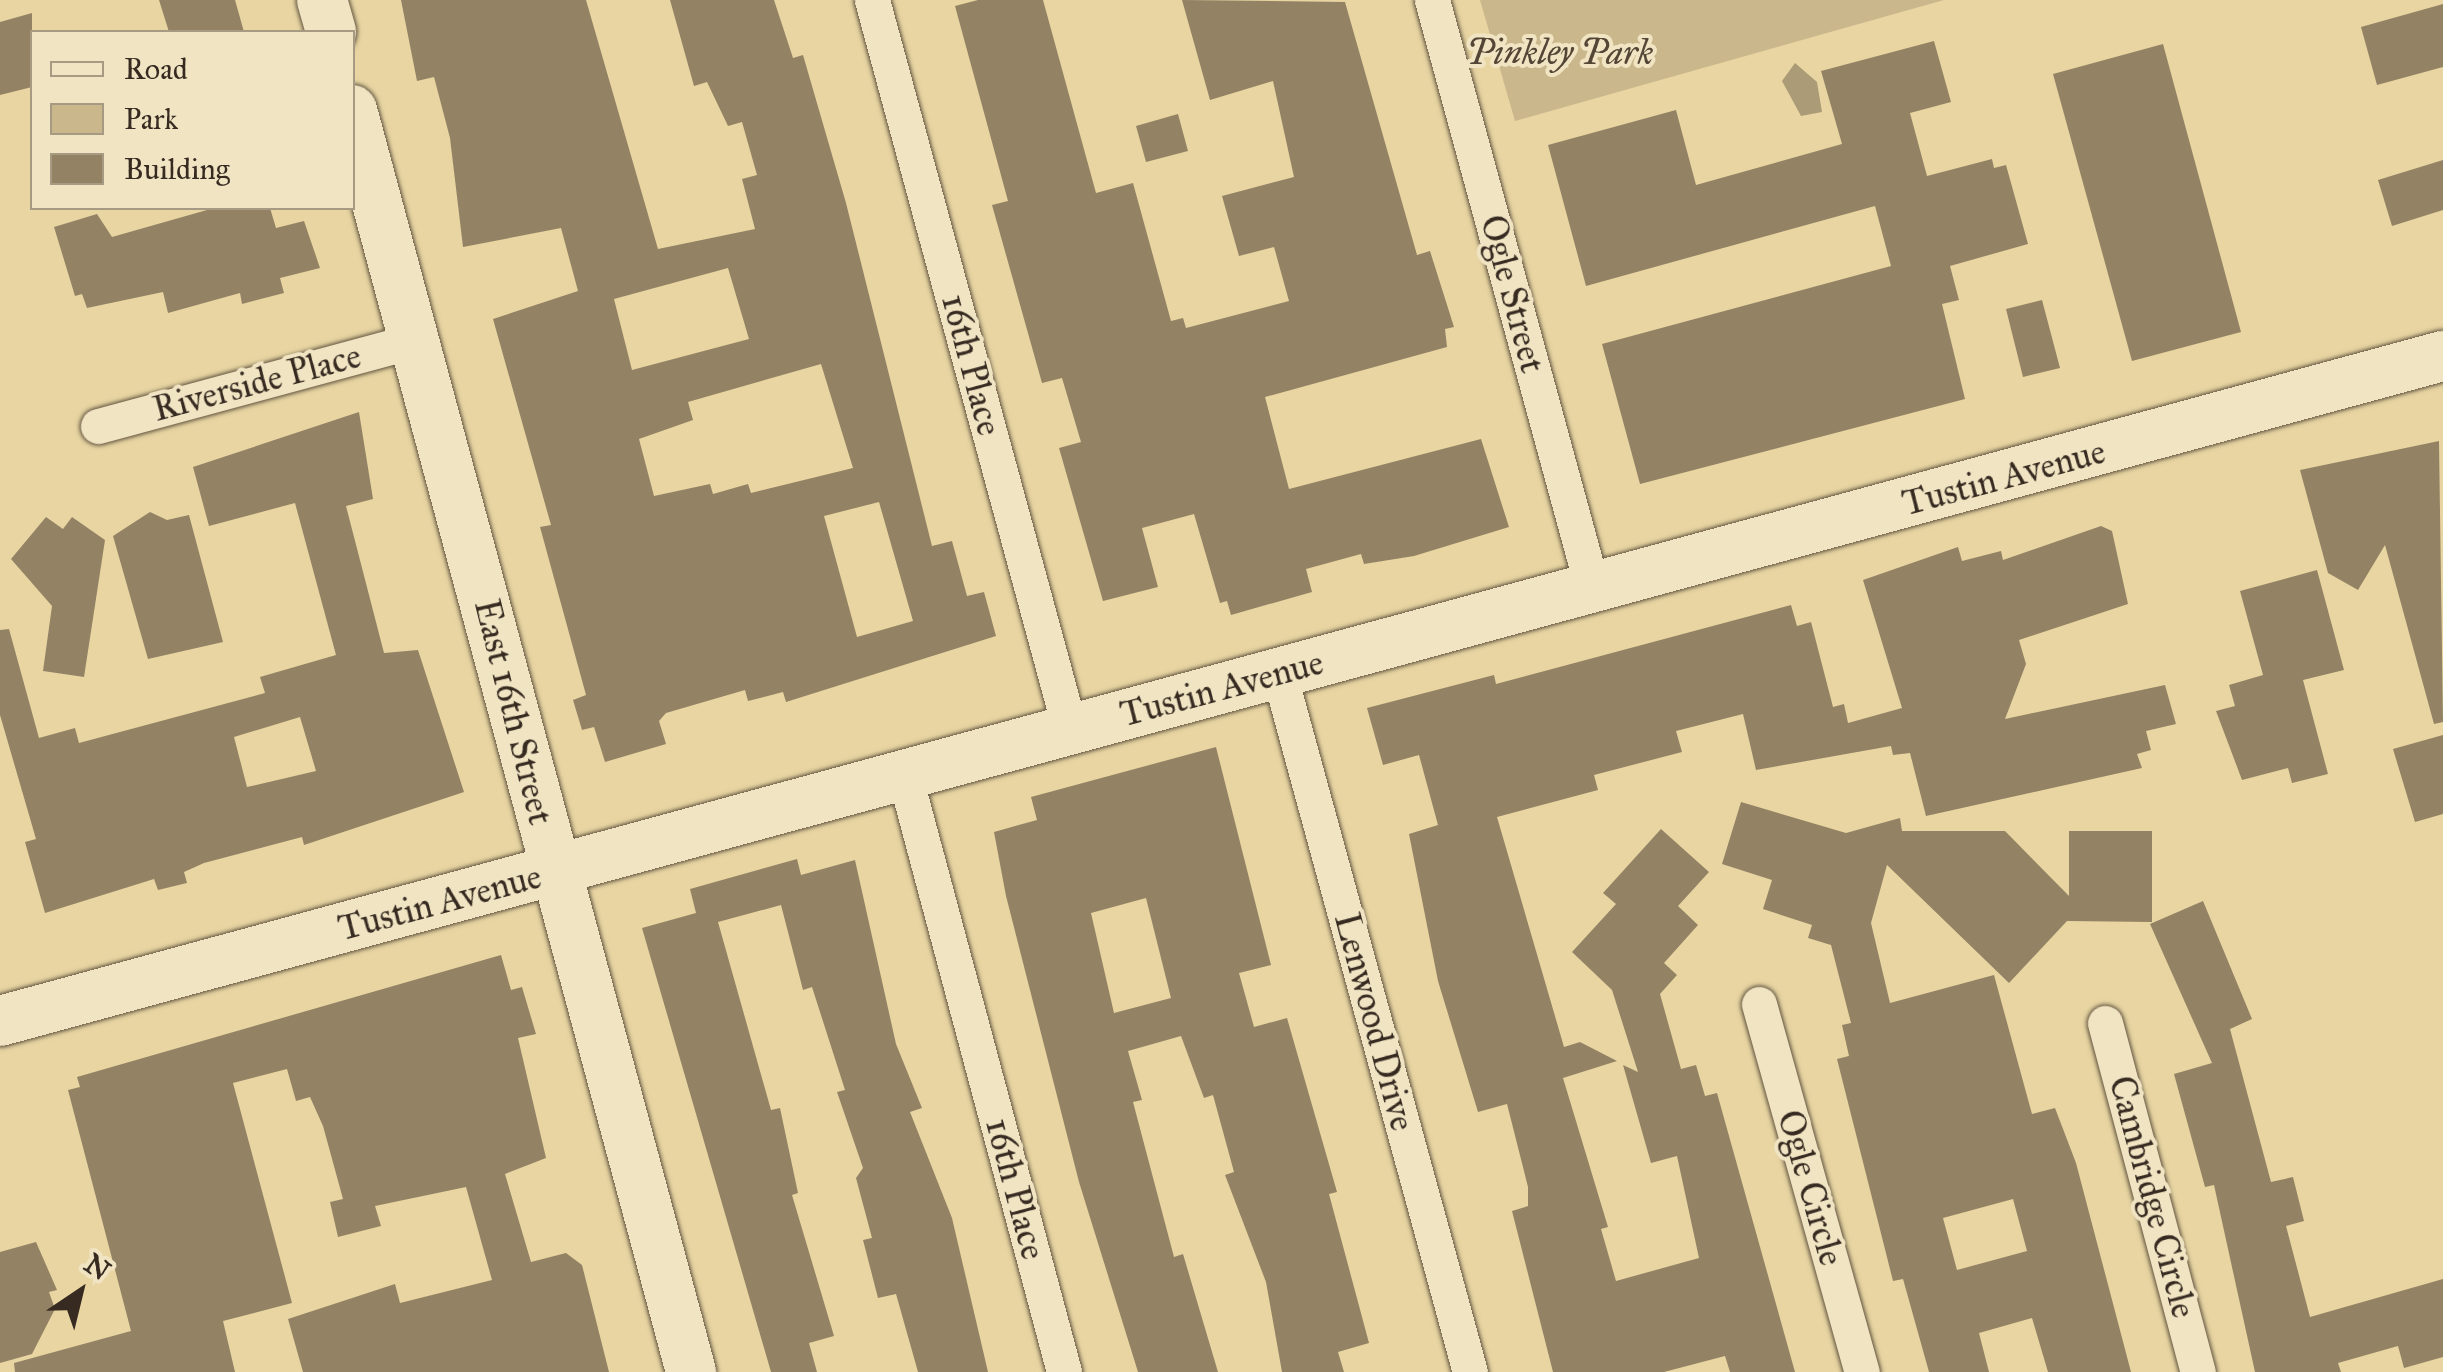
<!DOCTYPE html>
<style>
body{margin:0}
#map{position:relative;width:2443px;height:1372px;overflow:hidden;background:#e8d5a2;font-family:"IM FELL Great Primer",serif}
div>[style]{position:absolute}
.green>*{inset:0;background:#cab88c}
.water>*{inset:0;background:#ab9b76}
.building>*{inset:0;background:#938364}
.roads{filter:drop-shadow(0 0 2px #625541) drop-shadow(0 0 2px #625541)}
.street>*{height:35px;margin:-17.5px;padding:0 17.5px;transform-origin:17.5px;border-radius:17.5px;background:#f0e4c3}
.secondary>*{height:50px;margin:-25px;padding:0 25px;transform-origin:25px;border-radius:25px;background:#f0e4c3}
span{translate:-50% -50%;white-space:nowrap;text-align:center;line-height:1.15;-webkit-text-stroke:8px #f0e4c3;paint-order:stroke}
.park-label{font-size:35px;color:#544636;font-style:italic}
.street-label{font-size:35px;color:#362a21}
.legend{position:absolute;left:30px;top:30px;width:325px;height:180px;box-sizing:border-box;background:#f0e4c3;border:2px solid #a69a82;margin:0;padding:12px 18px;list-style:none;font-size:30px;color:#362a21}
.legend li{display:flex;align-items:center;gap:20px;height:50px}
.legend b{width:50px;border:2px solid #a69a82}
.north{position:absolute;left:30px;top:1242px;width:100px;height:100px;-webkit-text-stroke:8px #f0e4c3;paint-order:stroke;rotate:35deg;font-size:28px;font-weight:700;line-height:40px;text-align:center;color:#362a21}
.north::after{content:'';display:block;margin:auto;width:35px;height:45px;background:#362a21;clip-path:polygon(50% 0,100% 100%,50% 72%,0 100%)}
</style>
<div id="map">
<div class="green">
<i style="clip-path:polygon(1480px 0,1944px 0,1515px 121px)"></i>
</div>
<div class="water">
<i style="clip-path:polygon(1795px 63px,1817px 82px,1822px 112px,1801px 116px,1782px 81px)"></i>
</div>
<div class="building">
<i style="clip-path:polygon(159px 0,235px 0,244px 32px,169px 32px)"></i>
<i style="clip-path:polygon(evenodd,401px 0,586px 0,658px 249px,755px 229px,742px 179px,757px 175px,742px 122px,728px 126px,707px 82px,694px 86px,670px 0,774px 0,793px 58px,803px 55px,846px 203px,932px 546px,952px 541px,967px 596px,984px 592px,996px 636px,786px 702px,783px 692px,748px 701px,745px 690px,666px 713px,659px 721px,666px 744px,605px 762px,594px 727px,582px 730px,573px 700px,586px 695px,540px 527px,551px 525px,493px 319px,578px 291px,561px 228px,463px 247px,450px 138px,434px 77px,417px 81px,401px 0,728px 268px,749px 339px,632px 370px,614px 299px,728px 268px,401px 0,821px 364px,853px 468px,751px 493px,748px 484px,713px 494px,710px 484px,654px 496px,639px 439px,693px 420px,688px 402px,821px 364px,401px 0,879px 502px,913px 621px,857px 637px,824px 516px,879px 502px)"></i>
<i style="clip-path:polygon(978px 0,1043px 0,1096px 193px,1133px 183px,1171px 321px,1183px 318px,1186px 328px,1289px 301px,1274px 247px,1239px 256px,1222px 196px,1294px 177px,1273px 81px,1210px 100px,1182px 0,1345px 2px,1417px 255px,1430px 251px,1454px 327px,1445px 329px,1447px 347px,1265px 397px,1289px 489px,1481px 439px,1509px 527px,1414px 556px,1364px 564px,1361px 554px,1306px 569px,1312px 592px,1231px 615px,1227px 601px,1220px 603px,1194px 514px,1142px 528px,1158px 587px,1103px 601px,1059px 448px,1081px 442px,1062px 378px,1042px 383px,992px 205px,1008px 201px,955px 6px)"></i>
<i style="clip-path:polygon(2443px 4px,2443px 67px,2377px 85px,2361px 27px)"></i>
<i style="clip-path:polygon(32px 13px,32px 87px,0 95px,0 22px)"></i>
<i style="clip-path:polygon(1934px 41px,1951px 102px,1910px 113px,1927px 176px,1992px 159px,1994px 168px,2006px 165px,2028px 244px,1950px 266px,1959px 300px,1942px 304px,1965px 399px,1640px 484px,1602px 344px,1891px 266px,1875px 206px,1586px 286px,1548px 145px,1676px 110px,1696px 185px,1842px 144px,1821px 71px)"></i>
<i style="clip-path:polygon(2163px 44px,2241px 332px,2132px 361px,2053px 74px)"></i>
<i style="clip-path:polygon(1178px 114px,1188px 151px,1146px 162px,1136px 126px)"></i>
<i style="clip-path:polygon(2443px 160px,2443px 210px,2392px 226px,2378px 180px)"></i>
<i style="clip-path:polygon(214px 208px,270px 208px,276px 228px,304px 221px,320px 268px,280px 278px,284px 293px,242px 304px,240px 293px,168px 313px,163px 292px,87px 308px,82px 294px,75px 296px,54px 227px,97px 214px,112px 237px)"></i>
<i style="clip-path:polygon(2042px 300px,2060px 368px,2023px 377px,2006px 309px)"></i>
<i style="clip-path:polygon(evenodd,359px 412px,373px 499px,346px 506px,384px 653px,418px 650px,464px 792px,304px 845px,302px 837px,204px 863px,184px 872px,187px 883px,158px 890px,154px 879px,45px 913px,25px 842px,36px 839px,0 715px,0 630px,9px 629px,39px 738px,75px 728px,79px 743px,265px 693px,260px 677px,336px 655px,295px 503px,209px 526px,193px 467px,359px 412px,300px 717px,316px 771px,247px 787px,234px 737px,300px 717px)"></i>
<i style="clip-path:polygon(2439px 441px,2443px 722px,2434px 724px,2385px 545px,2358px 590px,2328px 573px,2300px 470px)"></i>
<i style="clip-path:polygon(150px 512px,167px 520px,189px 515px,223px 642px,148px 659px,113px 536px)"></i>
<i style="clip-path:polygon(46px 517px,63px 529px,72px 517px,105px 540px,84px 677px,43px 671px,52px 606px,11px 559px)"></i>
<i style="clip-path:polygon(2101px 526px,2112px 531px,2128px 604px,2019px 640px,2026px 664px,2005px 719px,2165px 685px,2176px 724px,2146px 731px,2151px 750px,2137px 754px,2142px 768px,1926px 816px,1910px 753px,1893px 755px,1891px 746px,1756px 770px,1743px 714px,1676px 731px,1682px 752px,1594px 775px,1598px 790px,1497px 817px,1564px 1047px,1580px 1042px,1617px 1061px,1563px 1078px,1608px 1227px,1601px 1229px,1616px 1281px,1699px 1258px,1677px 1156px,1651px 1163px,1623px 1065px,1638px 1072px,1612px 990px,1572px 952px,1616px 904px,1603px 893px,1661px 829px,1709px 872px,1678px 906px,1698px 925px,1664px 963px,1677px 975px,1660px 994px,1681px 1069px,1696px 1065px,1705px 1096px,1717px 1093px,1795px 1372px,1730px 1372px,1725px 1356px,1664px 1372px,1553px 1372px,1512px 1211px,1528px 1206px,1528px 1187px,1507px 1104px,1478px 1112px,1438px 981px,1409px 834px,1438px 825px,1419px 755px,1383px 765px,1367px 708px,1494px 675px,1496px 684px,1791px 605px,1797px 626px,1811px 622px,1833px 707px,1844px 704px,1848px 723px,1902px 708px,1863px 580px,1958px 547px,1962px 561px,2001px 551px,2003px 560px)"></i>
<i style="clip-path:polygon(2317px 570px,2344px 670px,2303px 680px,2328px 774px,2292px 783px,2288px 768px,2242px 780px,2216px 711px,2235px 706px,2229px 685px,2263px 675px,2240px 591px)"></i>
<i style="clip-path:polygon(2443px 735px,2443px 814px,2415px 822px,2393px 749px)"></i>
<i style="clip-path:polygon(evenodd,1216px 747px,1271px 965px,1239px 973px,1254px 1027px,1287px 1018px,1337px 1192px,1329px 1194px,1369px 1343px,1338px 1352px,1344px 1372px,1282px 1372px,1266px 1282px,1225px 1175px,1234px 1172px,1213px 1095px,1204px 1098px,1181px 1036px,1128px 1051px,1142px 1100px,1133px 1102px,1174px 1257px,1183px 1254px,1218px 1372px,1138px 1372px,1079px 1182px,1006px 896px,994px 832px,1037px 820px,1031px 797px,1216px 747px,1146px 898px,1171px 998px,1114px 1013px,1091px 913px,1146px 898px)"></i>
<i style="clip-path:polygon(evenodd,1741px 802px,1846px 833px,1900px 818px,1902px 831px,2005px 831px,2069px 896px,2069px 831px,2152px 831px,2152px 922px,2067px 921px,2009px 983px,1887px 865px,1871px 923px,1890px 1003px,1994px 975px,2032px 1114px,2055px 1108px,2076px 1163px,2131px 1372px,2048px 1372px,2032px 1318px,1979px 1333px,1989px 1372px,1929px 1372px,1903px 1279px,1893px 1281px,1837px 1059px,1849px 1056px,1842px 1025px,1851px 1023px,1831px 945px,1808px 938px,1812px 925px,1763px 909px,1772px 880px,1722px 864px,1741px 802px,2013px 1199px,2027px 1251px,1957px 1270px,1943px 1218px,2013px 1199px)"></i>
<i style="clip-path:polygon(797px 859px,801px 875px,855px 860px,896px 1044px,922px 1108px,910px 1112px,952px 1218px,988px 1372px,918px 1372px,896px 1294px,878px 1298px,863px 1240px,872px 1238px,856px 1178px,863px 1168px,837px 1092px,845px 1090px,812px 987px,803px 990px,781px 905px,718px 922px,771px 1110px,780px 1108px,798px 1193px,792px 1195px,834px 1336px,809px 1343px,817px 1372px,771px 1372px,642px 928px,696px 913px,690px 889px)"></i>
<i style="clip-path:polygon(2203px 901px,2252px 1019px,2230px 1029px,2271px 1182px,2293px 1177px,2304px 1221px,2286px 1226px,2310px 1317px,2443px 1279px,2443px 1357px,2404px 1368px,2398px 1346px,2338px 1363px,2341px 1372px,2255px 1372px,2214px 1185px,2205px 1187px,2174px 1074px,2212px 1063px,2150px 924px)"></i>
<i style="clip-path:polygon(501px 955px,511px 990px,522px 987px,536px 1034px,518px 1038px,546px 1158px,505px 1174px,531px 1262px,566px 1253px,582px 1265px,609px 1372px,303px 1372px,288px 1319px,395px 1284px,400px 1303px,492px 1280px,466px 1187px,375px 1206px,381px 1226px,338px 1237px,330px 1202px,343px 1199px,323px 1126px,310px 1097px,296px 1101px,287px 1069px,233px 1083px,292px 1303px,223px 1321px,235px 1372px,15px 1372px,14px 1363px,131px 1331px,68px 1090px,80px 1087px,77px 1077px)"></i>
<i style="clip-path:polygon(36px 1242px,57px 1290px,49px 1292px,55px 1309px,32px 1354px,0 1363px,0 1252px)"></i>
</div>
<div class="roads">
<div class="street">
<i style="left:872px;top:0;width:756px;rotate:74.82deg"></i>
<i style="left:1432px;top:0;width:608px;rotate:74.75deg"></i>
<i style="left:98px;top:426px;width:330px;rotate:-15.1deg"></i>
<i style="left:1279px;top:673px;width:725px;rotate:74.72deg"></i>
<i style="left:904px;top:773px;width:620px;rotate:75.04deg"></i>
<i style="left:1759px;top:1004px;width:382px;rotate:74.4deg"></i>
<i style="left:2105px;top:1023px;width:361px;rotate:75.1deg"></i>
</div>
<div class="secondary">
<i style="left:322px;top:0;width:33px;rotate:74deg"></i>
<i style="left:352px;top:110px;width:1307px;rotate:74.96deg"></i>
<i style="left:0;top:1021px;width:2532px;rotate:-15.23deg"></i>
</div>
</div>
<div class="park-label">
<span style="left:1560px;top:53px">Pinkley Park</span>
</div>
<div class="street-label">
<span style="left:1512px;top:294px;rotate:75deg">Ogle Street</span>
<span style="left:971px;top:365px;rotate:75deg">16th Place</span>
<span style="left:257px;top:383px;rotate:-15deg">Riverside Place</span>
<span style="left:2004px;top:478px;rotate:-15deg">Tustin Avenue</span>
<span style="left:1222px;top:689px;rotate:-15deg">Tustin Avenue</span>
<span style="left:513px;top:712px;rotate:76deg">East 16th Street</span>
<span style="left:440px;top:903px;rotate:-15deg">Tustin Avenue</span>
<span style="left:1374px;top:1022px;rotate:75deg">Lenwood Drive</span>
<span style="left:1810px;top:1188px;rotate:74deg">Ogle Circle</span>
<span style="left:1015px;top:1189px;rotate:75deg">16th Place</span>
<span style="left:2152px;top:1197px;rotate:75deg">Cambridge Circle</span>
</div>
<ul class="legend">
<li><b style="height:12px;background:#f0e4c3"></b>Road</li>
<li><b style="height:28px;background:#cab88c"></b>Park</li>
<li><b style="height:28px;background:#938364"></b>Building</li>
</ul>
<div class="north">N</div>
</div>
